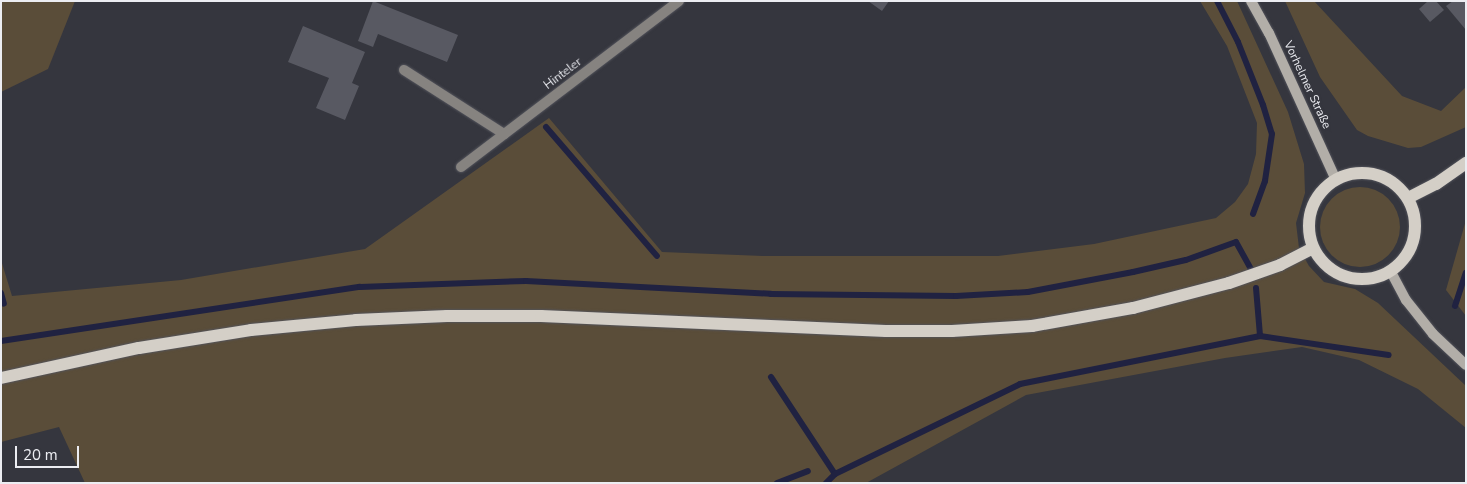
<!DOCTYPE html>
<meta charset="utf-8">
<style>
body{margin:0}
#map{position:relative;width:1467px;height:484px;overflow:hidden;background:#35363e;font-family:"Nunito Sans",sans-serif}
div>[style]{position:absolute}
.green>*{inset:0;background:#5a4d39}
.round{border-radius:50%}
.stream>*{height:6px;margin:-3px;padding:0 3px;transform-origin:3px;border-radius:3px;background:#202241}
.building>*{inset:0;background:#585962}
.roads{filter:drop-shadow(0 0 1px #52535b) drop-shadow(0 0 1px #52535b)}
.lane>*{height:10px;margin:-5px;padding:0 5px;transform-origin:5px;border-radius:5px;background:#868380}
.street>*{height:10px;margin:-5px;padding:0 5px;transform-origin:5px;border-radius:5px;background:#868380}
.secondary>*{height:10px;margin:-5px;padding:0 5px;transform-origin:5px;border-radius:5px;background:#b2aea8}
.primary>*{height:12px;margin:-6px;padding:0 6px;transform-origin:6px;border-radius:6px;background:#d4cfc7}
.primary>.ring{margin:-6px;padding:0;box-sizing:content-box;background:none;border:12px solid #d4cfc7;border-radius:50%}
span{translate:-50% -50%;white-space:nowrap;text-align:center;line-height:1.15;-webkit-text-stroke:4.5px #35363e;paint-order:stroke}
.street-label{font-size:12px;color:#ecedf2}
.frame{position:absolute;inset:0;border:2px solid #ecedf2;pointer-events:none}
.scale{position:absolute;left:15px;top:446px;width:64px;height:22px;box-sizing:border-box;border:2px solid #ecedf2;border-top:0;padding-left:6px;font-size:15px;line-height:18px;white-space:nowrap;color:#ecedf2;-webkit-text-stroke:4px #35363e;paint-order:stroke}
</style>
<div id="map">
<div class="green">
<i style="clip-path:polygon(1px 1px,75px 1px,48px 69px,1px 92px)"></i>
<i style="clip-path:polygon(1200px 1px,1237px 1px,1288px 112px,1304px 164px,1305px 193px,1296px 223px,1299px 248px,1309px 266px,1324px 282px,1355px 289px,1378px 303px,1466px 386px,1466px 428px,1418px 389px,1359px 360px,1302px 347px,1225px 358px,1026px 395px,866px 483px,85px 483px,59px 427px,1px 442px,1px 260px,12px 296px,181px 280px,365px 249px,549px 118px,662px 252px,763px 256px,998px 256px,1094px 244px,1216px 218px,1235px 202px,1248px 184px,1256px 154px,1257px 123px,1227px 46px)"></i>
<i style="clip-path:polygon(1285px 1px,1314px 1px,1402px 96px,1441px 111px,1466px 87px,1466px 127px,1421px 147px,1408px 148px,1368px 136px,1357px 130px,1320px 77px)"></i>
<i class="round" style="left:1320px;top:187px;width:80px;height:80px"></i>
<i style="clip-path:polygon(1466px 220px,1466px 316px,1446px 290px)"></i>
</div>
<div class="stream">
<i style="left:1217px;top:1px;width:46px;rotate:62.9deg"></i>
<i style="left:1238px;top:42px;width:68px;rotate:68.4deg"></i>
<i style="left:1263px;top:105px;width:30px;rotate:73deg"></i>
<i style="left:1272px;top:134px;width:48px;rotate:98.5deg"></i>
<i style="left:1265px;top:181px;width:35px;rotate:110deg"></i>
<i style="left:546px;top:127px;width:170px;rotate:49.3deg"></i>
<i style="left:1256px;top:288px;width:48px;rotate:85.2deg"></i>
<i style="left:1px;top:293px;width:11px;rotate:75deg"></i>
<i style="left:1455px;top:306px;width:35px;rotate:-72deg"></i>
<i style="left:1px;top:341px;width:363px;rotate:-8.6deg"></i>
<i style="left:360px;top:287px;width:166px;rotate:-2.1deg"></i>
<i style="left:526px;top:281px;width:245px;rotate:3deg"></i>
<i style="left:771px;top:294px;width:185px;rotate:0.6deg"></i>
<i style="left:956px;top:296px;width:72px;rotate:-3.2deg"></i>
<i style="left:1028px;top:292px;width:107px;rotate:-10.8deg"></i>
<i style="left:1133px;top:272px;width:54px;rotate:-12.8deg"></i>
<i style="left:1186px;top:260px;width:53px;rotate:-19.8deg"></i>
<i style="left:1236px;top:242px;width:33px;rotate:61deg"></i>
<i style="left:771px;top:377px;width:116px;rotate:56.6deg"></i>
<i style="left:777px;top:483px;width:33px;rotate:-21deg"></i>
<i style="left:826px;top:483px;width:13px;rotate:-45deg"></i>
<i style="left:835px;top:474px;width:206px;rotate:-25.9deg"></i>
<i style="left:1020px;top:384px;width:245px;rotate:-11.3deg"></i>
<i style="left:1260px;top:336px;width:130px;rotate:8.4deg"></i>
</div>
<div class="building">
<i style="clip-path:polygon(373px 1px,458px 35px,447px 62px,378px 34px,373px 47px,358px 41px)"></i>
<i style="clip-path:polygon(868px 1px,889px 1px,882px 11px)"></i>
<i style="clip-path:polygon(1428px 1px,1436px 1px,1444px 10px,1430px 22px,1419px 9px)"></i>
<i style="clip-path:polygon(1453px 1px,1466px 1px,1466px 30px,1446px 6px)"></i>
<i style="clip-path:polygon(303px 26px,365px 52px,352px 83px,359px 86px,345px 120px,316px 108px,329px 78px,288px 62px)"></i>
</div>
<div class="roads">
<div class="lane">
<i style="left:404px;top:70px;width:119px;rotate:32.6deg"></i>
</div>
<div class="street">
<i style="left:461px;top:167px;width:274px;rotate:-37.3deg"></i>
</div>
<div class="secondary">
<i style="left:1251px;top:1px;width:37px;rotate:61deg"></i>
<i style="left:1269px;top:33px;width:162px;rotate:65.5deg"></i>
<i style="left:1391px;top:272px;width:32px;rotate:62deg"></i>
<i style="left:1406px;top:300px;width:43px;rotate:51.5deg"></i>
<i style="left:1433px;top:334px;width:45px;rotate:43.2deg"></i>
</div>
<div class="primary">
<i class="ring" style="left:1309px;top:173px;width:94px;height:94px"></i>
<i style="left:1408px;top:198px;width:31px;rotate:-27deg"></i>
<i style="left:1436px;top:184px;width:37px;rotate:-35deg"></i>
<i style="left:1px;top:378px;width:141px;rotate:-12.3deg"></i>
<i style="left:139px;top:348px;width:113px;rotate:-9.1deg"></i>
<i style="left:251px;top:330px;width:105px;rotate:-5.4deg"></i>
<i style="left:356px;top:320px;width:91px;rotate:-2.5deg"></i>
<i style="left:447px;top:316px;width:94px"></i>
<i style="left:541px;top:316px;width:345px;rotate:2.5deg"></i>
<i style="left:886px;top:331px;width:66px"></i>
<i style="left:952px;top:331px;width:80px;rotate:-3.6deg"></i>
<i style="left:1032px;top:326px;width:103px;rotate:-10.1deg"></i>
<i style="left:1133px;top:308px;width:99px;rotate:-14.6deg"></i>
<i style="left:1229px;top:283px;width:54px;rotate:-19.4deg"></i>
<i style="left:1280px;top:265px;width:37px;rotate:-27deg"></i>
</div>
</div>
<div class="street-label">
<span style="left:563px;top:74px;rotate:-37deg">Hinteler</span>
<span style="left:1307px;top:85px;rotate:65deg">Vorhelmer Straße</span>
</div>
<div class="frame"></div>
<div class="scale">20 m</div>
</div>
